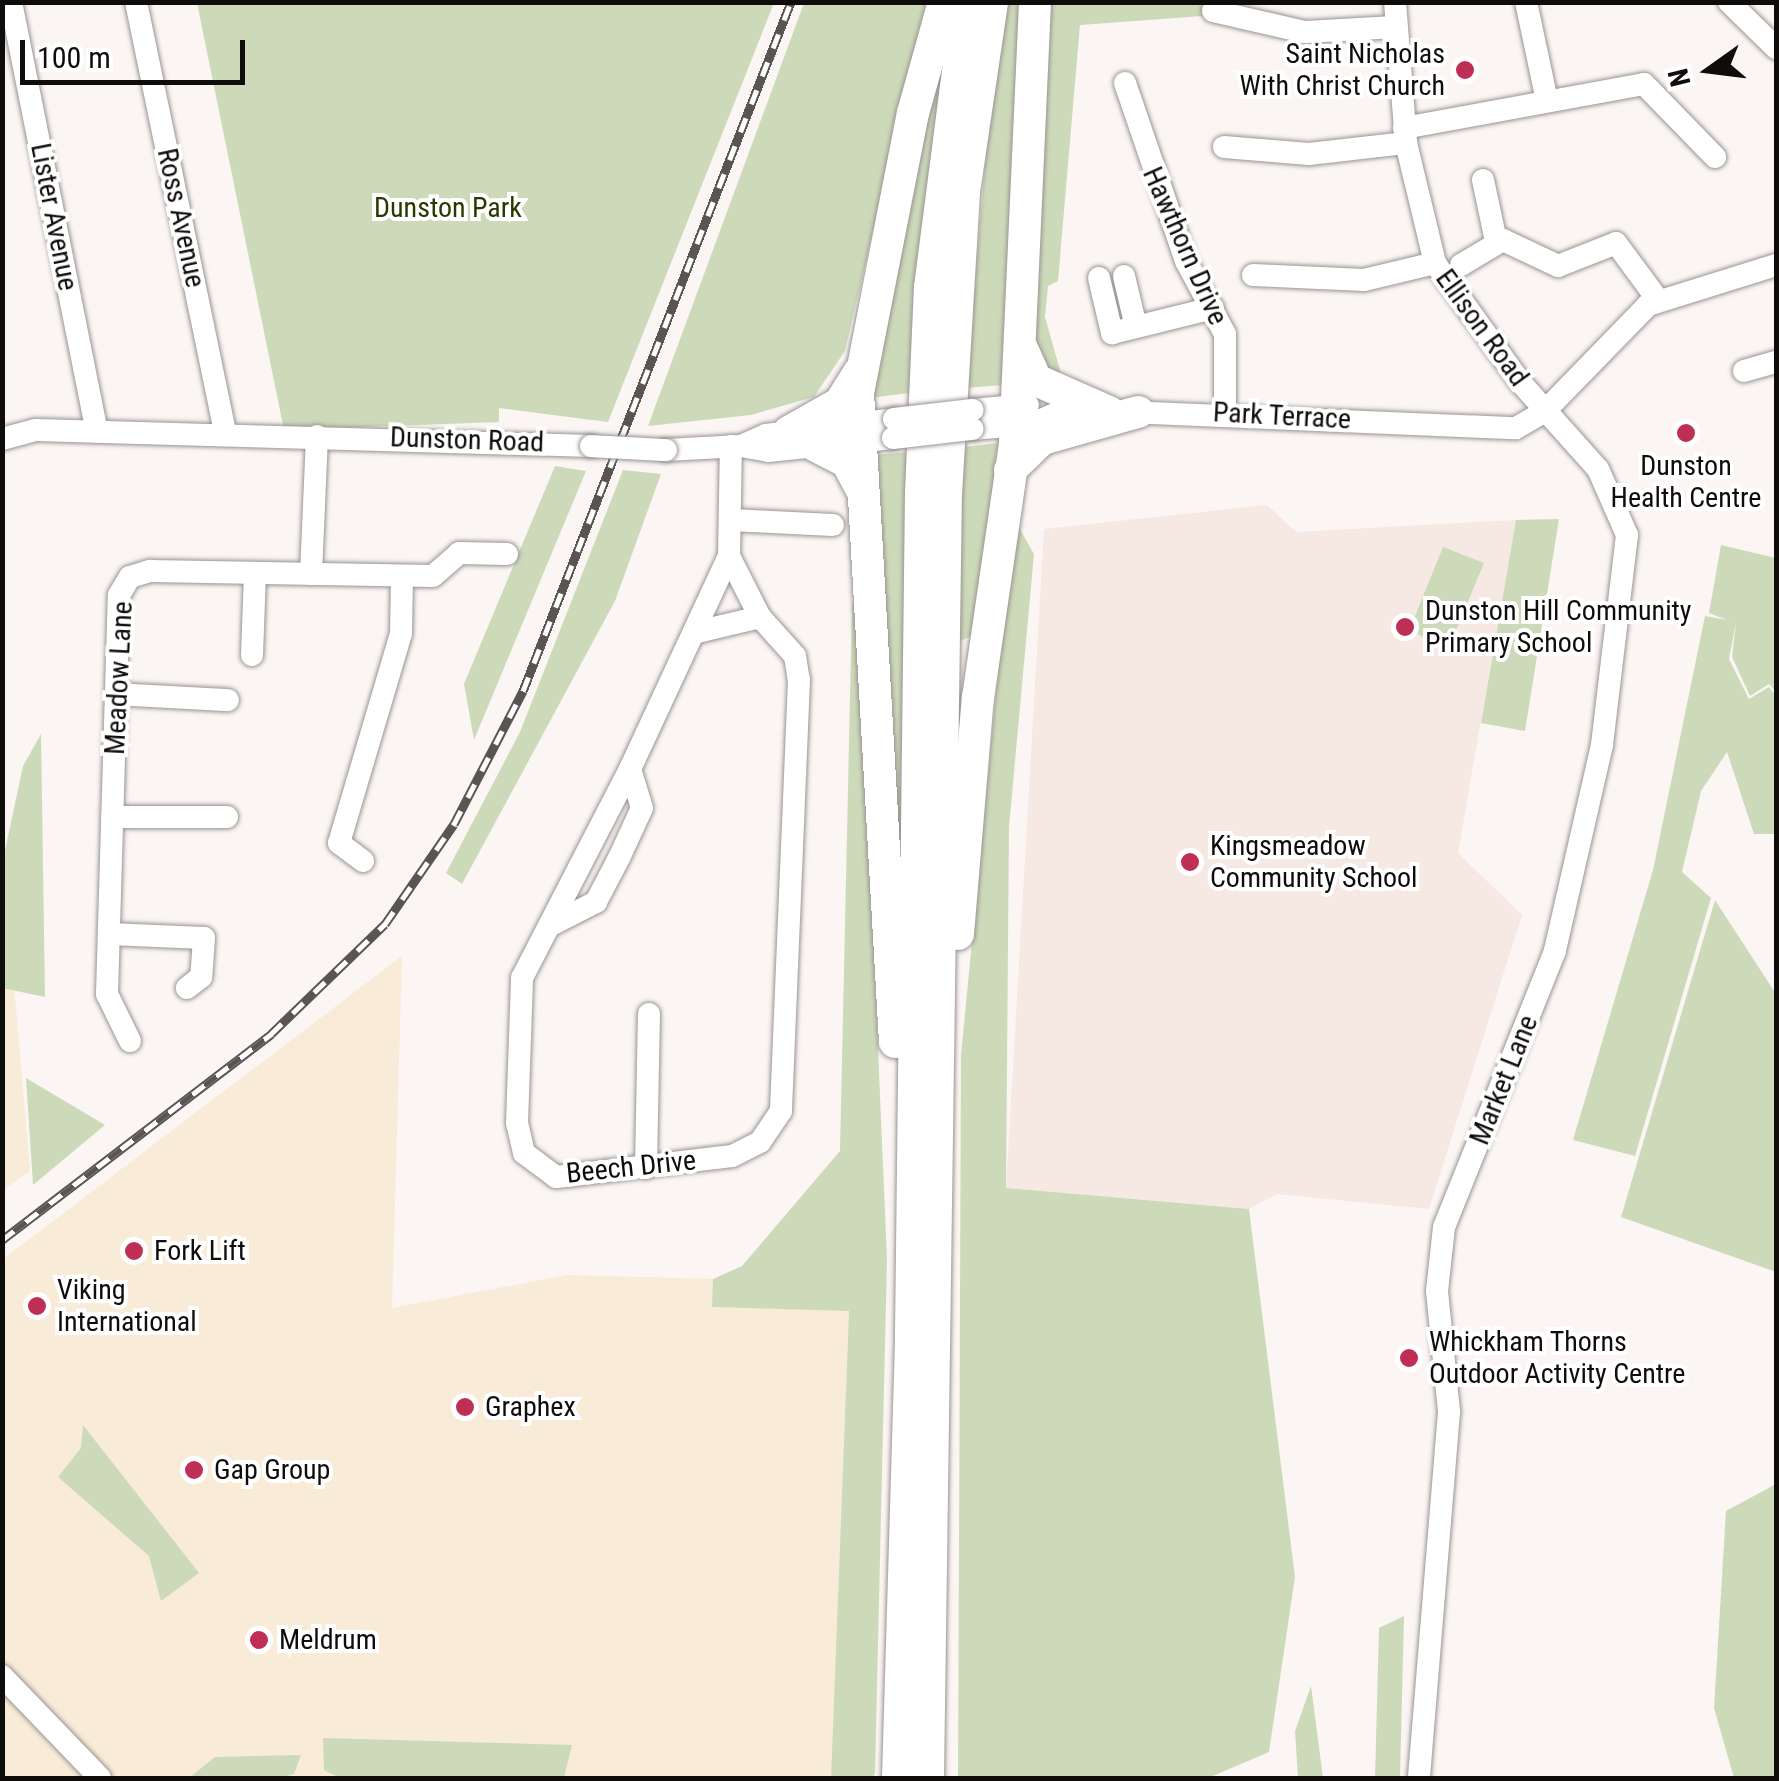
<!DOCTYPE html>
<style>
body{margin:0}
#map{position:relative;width:1779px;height:1781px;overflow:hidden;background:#fbf6f3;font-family:"Roboto Condensed",sans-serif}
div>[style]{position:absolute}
.industrial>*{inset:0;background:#f8ebd7}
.built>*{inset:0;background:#f6e8e3}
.green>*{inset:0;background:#cddaba}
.roads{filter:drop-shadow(0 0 2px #999492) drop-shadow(0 0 2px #999492)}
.minor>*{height:22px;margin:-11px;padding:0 11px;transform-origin:11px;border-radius:11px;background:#fff}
.highway>*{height:32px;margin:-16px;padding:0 16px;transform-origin:16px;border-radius:16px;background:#fff}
.rail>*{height:9px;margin-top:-4.5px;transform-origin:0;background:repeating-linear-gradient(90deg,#fff 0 15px,#585553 0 30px);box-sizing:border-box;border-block:2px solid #585553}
.bridges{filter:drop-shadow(0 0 2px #999492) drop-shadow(0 0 2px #999492)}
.minor-bridge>*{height:22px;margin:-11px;padding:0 11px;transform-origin:11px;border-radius:11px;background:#fff}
.dots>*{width:28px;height:28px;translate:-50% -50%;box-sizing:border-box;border:5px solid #fff;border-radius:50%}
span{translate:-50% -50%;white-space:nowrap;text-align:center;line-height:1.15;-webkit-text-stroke:8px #fff;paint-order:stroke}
.poi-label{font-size:28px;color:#0f0d0c}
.right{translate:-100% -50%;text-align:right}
.left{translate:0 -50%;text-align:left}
.park-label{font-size:28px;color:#283800}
.street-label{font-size:28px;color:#0f0d0c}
.frame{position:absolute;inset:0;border:5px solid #0f0d0c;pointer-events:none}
.north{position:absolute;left:1659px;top:20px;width:100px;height:100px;-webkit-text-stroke:8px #fff;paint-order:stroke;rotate:256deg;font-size:28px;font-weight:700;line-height:40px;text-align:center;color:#0f0d0c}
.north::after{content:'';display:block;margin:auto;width:35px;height:45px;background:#0f0d0c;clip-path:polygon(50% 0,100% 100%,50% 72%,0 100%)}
.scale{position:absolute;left:20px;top:40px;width:225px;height:45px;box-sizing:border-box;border:5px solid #0f0d0c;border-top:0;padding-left:12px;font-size:30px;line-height:35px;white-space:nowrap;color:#0f0d0c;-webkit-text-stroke:8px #fff;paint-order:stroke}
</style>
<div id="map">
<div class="industrial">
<i style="clip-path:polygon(402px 956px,392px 1308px,567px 1275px,713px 1279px,713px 1307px,849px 1310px,831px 1778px,3px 1778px,3px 1259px)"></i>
<i style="clip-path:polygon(14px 985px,30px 1171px,3px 1190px,2px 986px)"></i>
</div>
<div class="built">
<i style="clip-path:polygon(1267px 505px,1296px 532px,1516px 520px,1458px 853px,1522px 915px,1429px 1209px,1277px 1194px,1249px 1209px,1006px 1188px,1044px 529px)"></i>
</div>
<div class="green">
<i style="clip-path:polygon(197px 3px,774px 3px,608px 422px,499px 408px,499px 422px,284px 430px)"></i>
<i style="clip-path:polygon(804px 3px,926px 3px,845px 351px,814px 397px,751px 415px,648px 426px)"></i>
<i style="clip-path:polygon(1007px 3px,1026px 3px,1003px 385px,966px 388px,987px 142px)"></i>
<i style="clip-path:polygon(1051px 3px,1201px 3px,1203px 16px,1080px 25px,1058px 281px,1048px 286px,1045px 317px,1062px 377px,1033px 362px)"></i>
<i style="clip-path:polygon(947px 14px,916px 392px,870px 398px)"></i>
<i style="clip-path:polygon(998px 443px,976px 634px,958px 642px,963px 447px)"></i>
<i style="clip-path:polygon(911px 452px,903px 950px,870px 455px)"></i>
<i style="clip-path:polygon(555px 466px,586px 471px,474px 740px,464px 684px)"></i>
<i style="clip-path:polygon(623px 470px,661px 474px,615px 601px,462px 884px,446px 873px,520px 732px)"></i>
<i style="clip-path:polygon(1013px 517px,1034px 554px,1009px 827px,1006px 1188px,1249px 1209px,1295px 1577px,1269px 1752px,1208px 1778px,958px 1778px,961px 1055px)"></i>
<i style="clip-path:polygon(1559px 519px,1525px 731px,1481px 723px,1516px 520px)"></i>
<i style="clip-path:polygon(1721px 545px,1776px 558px,1776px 692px,1769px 684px,1750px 696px,1732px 657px,1736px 622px,1729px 659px,1749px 699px,1769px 687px,1776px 696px,1776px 834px,1754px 834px,1727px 752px,1701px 791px,1682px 872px,1711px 898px,1635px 1156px,1573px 1140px,1653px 870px,1705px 616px,1727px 620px,1709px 613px)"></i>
<i style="clip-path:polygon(1443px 547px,1484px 563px,1449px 647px,1409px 631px)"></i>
<i style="clip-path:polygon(859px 599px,887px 1260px,875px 1773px,873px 1778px,831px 1778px,849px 1311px,712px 1307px,713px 1279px,742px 1266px,840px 1151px,852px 605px)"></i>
<i style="clip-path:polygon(41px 734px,45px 997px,2px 988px,3px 860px,23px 766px)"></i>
<i style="clip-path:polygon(1715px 900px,1776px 994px,1776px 1272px,1621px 1217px)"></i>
<i style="clip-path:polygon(26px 1078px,105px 1125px,33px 1185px)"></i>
<i style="clip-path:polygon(83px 1425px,199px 1573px,161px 1601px,149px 1556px,58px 1477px,81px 1448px)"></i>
<i style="clip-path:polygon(1776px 1484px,1776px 1778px,1734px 1778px,1714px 1708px,1726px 1511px)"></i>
<i style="clip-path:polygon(1404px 1616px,1400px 1778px,1375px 1778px,1379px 1628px)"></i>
<i style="clip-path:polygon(1311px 1686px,1323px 1778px,1298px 1778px,1295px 1731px)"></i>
<i style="clip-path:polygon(323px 1738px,572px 1745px,564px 1778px,338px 1777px,324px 1770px)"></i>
<i style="clip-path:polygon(301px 1755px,294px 1774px,284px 1777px,189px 1778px,215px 1757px)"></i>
</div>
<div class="roads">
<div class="minor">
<i style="left:11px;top:2px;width:438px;rotate:78.7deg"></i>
<i style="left:136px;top:2px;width:440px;rotate:78.3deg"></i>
<i style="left:1395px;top:2px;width:141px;rotate:85.5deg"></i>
<i style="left:1406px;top:143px;width:123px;rotate:76.4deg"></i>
<i style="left:1435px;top:263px;width:148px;rotate:54.4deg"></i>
<i style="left:1521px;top:383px;width:115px;rotate:48.2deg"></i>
<i style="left:1598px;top:469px;width:72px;rotate:66.3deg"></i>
<i style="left:1627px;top:535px;width:211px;rotate:96.8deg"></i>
<i style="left:1602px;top:745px;width:211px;rotate:102.9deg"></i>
<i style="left:1555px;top:951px;width:297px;rotate:111.9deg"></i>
<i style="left:1444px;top:1227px;width:64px;rotate:96.2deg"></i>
<i style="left:1437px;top:1291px;width:122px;rotate:84.3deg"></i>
<i style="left:1449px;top:1412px;width:367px;rotate:94.7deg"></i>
<i style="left:1526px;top:2px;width:101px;rotate:78deg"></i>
<i style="left:1729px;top:2px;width:66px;rotate:44.4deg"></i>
<i style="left:1213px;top:11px;width:94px;rotate:12.9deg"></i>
<i style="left:1305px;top:32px;width:90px;rotate:-3.2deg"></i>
<i style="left:1125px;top:83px;width:188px;rotate:71.1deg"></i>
<i style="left:1186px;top:261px;width:83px;rotate:61.9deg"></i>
<i style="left:1225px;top:334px;width:78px;rotate:90deg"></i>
<i style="left:1404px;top:128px;width:244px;rotate:-10.4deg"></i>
<i style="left:1644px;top:84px;width:102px;rotate:45.8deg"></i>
<i style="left:1224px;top:147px;width:85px;rotate:4.7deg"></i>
<i style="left:1309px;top:154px;width:98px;rotate:-6.5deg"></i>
<i style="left:1483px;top:180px;width:62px;rotate:78deg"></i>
<i style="left:1461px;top:265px;width:49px;rotate:-30.8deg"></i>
<i style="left:1503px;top:240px;width:61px;rotate:25.3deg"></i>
<i style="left:1558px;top:266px;width:62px;rotate:-21.6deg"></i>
<i style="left:1616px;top:243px;width:71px;rotate:53.6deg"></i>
<i style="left:1253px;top:275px;width:111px;rotate:2.6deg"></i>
<i style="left:1364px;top:280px;width:73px;rotate:-13.5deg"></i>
<i style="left:1124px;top:276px;width:52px;rotate:76.8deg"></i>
<i style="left:1099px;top:278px;width:57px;rotate:76.7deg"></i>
<i style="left:1112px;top:333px;width:104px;rotate:-13.9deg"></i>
<i style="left:1744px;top:371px;width:33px;rotate:-16deg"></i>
<i style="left:972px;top:410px;width:56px;rotate:-5.1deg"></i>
<i style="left:1127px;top:412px;width:389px;rotate:2.4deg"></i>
<i style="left:1516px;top:428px;width:34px;rotate:-30deg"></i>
<i style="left:1545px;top:411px;width:148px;rotate:-45.8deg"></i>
<i style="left:1648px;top:305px;width:134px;rotate:-17.4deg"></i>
<i style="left:972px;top:429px;width:60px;rotate:-4.8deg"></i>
<i style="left:1032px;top:424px;width:32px;rotate:-24deg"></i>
<i style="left:1061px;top:411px;width:34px"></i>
<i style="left:2px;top:439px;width:35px;rotate:-15deg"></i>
<i style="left:36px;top:430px;width:555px;rotate:1.65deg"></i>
<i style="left:741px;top:446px;width:27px;rotate:-24deg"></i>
<i style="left:766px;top:435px;width:129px;rotate:-7.1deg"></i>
<i style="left:666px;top:450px;width:75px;rotate:-3.1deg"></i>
<i style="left:741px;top:446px;width:27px;rotate:10deg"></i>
<i style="left:768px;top:451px;width:126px;rotate:-5.9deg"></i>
<i style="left:731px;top:520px;width:102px;rotate:2.8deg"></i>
<i style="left:729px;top:556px;width:68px;rotate:63.1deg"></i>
<i style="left:760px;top:617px;width:52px;rotate:48.1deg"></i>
<i style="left:795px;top:656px;width:24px;rotate:81deg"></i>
<i style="left:799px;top:680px;width:431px;rotate:92.4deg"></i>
<i style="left:781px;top:1111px;width:37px;rotate:124deg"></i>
<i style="left:760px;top:1142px;width:31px;rotate:153deg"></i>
<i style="left:732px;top:1156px;width:177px;rotate:173.2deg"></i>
<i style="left:556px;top:1177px;width:40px;rotate:-143deg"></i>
<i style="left:524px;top:1153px;width:31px;rotate:-103deg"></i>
<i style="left:517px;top:1123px;width:145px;rotate:-88deg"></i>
<i style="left:522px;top:978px;width:235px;rotate:-62.7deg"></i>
<i style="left:630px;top:769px;width:235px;rotate:-65.1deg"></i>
<i style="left:729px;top:556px;width:110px;rotate:-89deg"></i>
<i style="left:311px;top:574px;width:138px;rotate:-87.5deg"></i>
<i style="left:697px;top:632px;width:65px;rotate:-13.4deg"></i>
<i style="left:252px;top:655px;width:82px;rotate:-87.9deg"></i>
<i style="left:116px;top:694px;width:112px;rotate:3.1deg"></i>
<i style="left:112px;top:817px;width:115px"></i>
<i style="left:363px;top:861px;width:30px;rotate:-143deg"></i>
<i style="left:339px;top:843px;width:218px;rotate:-73.5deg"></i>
<i style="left:401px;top:634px;width:58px;rotate:-89deg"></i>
<i style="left:551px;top:925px;width:51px;rotate:-27.1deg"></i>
<i style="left:596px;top:902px;width:50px;rotate:-62.4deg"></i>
<i style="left:619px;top:858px;width:55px;rotate:-65.3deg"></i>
<i style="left:642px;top:808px;width:41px;rotate:-107.1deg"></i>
<i style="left:109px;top:934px;width:95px;rotate:2.4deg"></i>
<i style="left:204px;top:938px;width:39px;rotate:94deg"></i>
<i style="left:201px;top:977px;width:18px;rotate:142deg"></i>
<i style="left:130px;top:1041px;width:52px;rotate:-116.1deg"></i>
<i style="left:107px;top:994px;width:399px;rotate:-88.3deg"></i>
<i style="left:119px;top:595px;width:21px;rotate:-59deg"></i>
<i style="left:130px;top:577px;width:21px;rotate:-17deg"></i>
<i style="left:150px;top:571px;width:283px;rotate:1deg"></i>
<i style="left:433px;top:576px;width:35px;rotate:-41deg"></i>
<i style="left:459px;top:553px;width:48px;rotate:1.2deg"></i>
<i style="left:646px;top:1168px;width:154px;rotate:-88.9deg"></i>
<i style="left:2px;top:1676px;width:141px;rotate:46.1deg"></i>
</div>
<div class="highway">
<i style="left:1020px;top:344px;width:39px;rotate:66deg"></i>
<i style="left:1036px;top:380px;width:80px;rotate:23.7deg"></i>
<i style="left:789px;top:432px;width:59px;rotate:-29.6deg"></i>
<i style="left:840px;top:403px;width:36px;rotate:-58deg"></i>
<i style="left:816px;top:446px;width:35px;rotate:27deg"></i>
<i style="left:847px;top:462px;width:34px;rotate:62deg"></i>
<i style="left:1010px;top:470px;width:45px;rotate:-44.1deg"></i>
<i style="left:1042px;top:439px;width:100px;rotate:-15.7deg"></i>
<i style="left:958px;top:934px;width:237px;rotate:-85.2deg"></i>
<i style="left:978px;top:698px;width:258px;rotate:-81.7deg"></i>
<i style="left:1015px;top:443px;width:441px;rotate:-87.4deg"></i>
<i style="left:895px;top:1042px;width:650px;rotate:-93.26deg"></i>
<i style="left:858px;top:393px;width:285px;rotate:-78.9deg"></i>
<i style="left:913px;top:113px;width:115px;rotate:-74.4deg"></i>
<i style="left:898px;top:1778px;width:444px;rotate:-88.3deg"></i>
<i style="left:911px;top:1334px;width:842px;rotate:-89.32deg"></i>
<i style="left:921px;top:492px;width:205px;rotate:-87.5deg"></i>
<i style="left:930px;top:287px;width:287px;rotate:-82.6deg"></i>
<i style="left:928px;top:1778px;width:1283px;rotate:-89.2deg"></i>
<i style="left:946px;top:495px;width:304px;rotate:-86.6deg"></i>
<i style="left:964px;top:192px;width:192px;rotate:-81.6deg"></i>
</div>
</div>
<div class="rail">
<i style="left:2px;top:1240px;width:339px;rotate:-37.4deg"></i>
<i style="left:271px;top:1034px;width:158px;rotate:-44deg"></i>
<i style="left:385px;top:924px;width:121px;rotate:-55.4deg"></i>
<i style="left:454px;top:824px;width:150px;rotate:-62.6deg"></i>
<i style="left:523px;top:691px;width:739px;rotate:-68.75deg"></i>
</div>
<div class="bridges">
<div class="minor-bridge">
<i style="left:894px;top:419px;width:79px;rotate:-6.6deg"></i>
<i style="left:893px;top:438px;width:80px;rotate:-6.5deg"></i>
<i style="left:591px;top:446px;width:75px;rotate:3.1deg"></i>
</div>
</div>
<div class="dots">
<i style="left:1465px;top:70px;background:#bf2f55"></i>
<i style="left:1686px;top:433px;background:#bf2f55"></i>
<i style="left:1405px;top:627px;background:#bf2f55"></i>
<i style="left:1190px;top:862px;background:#bf2f55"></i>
<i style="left:134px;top:1251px;background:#bf2f55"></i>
<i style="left:37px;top:1306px;background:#bf2f55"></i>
<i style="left:1409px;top:1358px;background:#bf2f55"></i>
<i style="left:465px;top:1407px;background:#bf2f55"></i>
<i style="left:194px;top:1470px;background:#bf2f55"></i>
<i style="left:259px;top:1640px;background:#bf2f55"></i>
</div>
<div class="poi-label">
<span class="right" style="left:1445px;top:70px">Saint Nicholas<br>With Christ Church</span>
<span style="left:1686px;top:482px">Dunston<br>Health Centre</span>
<span class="left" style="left:1425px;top:627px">Dunston Hill Community<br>Primary School</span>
<span class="left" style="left:1210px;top:862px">Kingsmeadow<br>Community School</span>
<span class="left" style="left:154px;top:1251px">Fork Lift</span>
<span class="left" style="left:57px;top:1306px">Viking<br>International</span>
<span class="left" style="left:1429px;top:1358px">Whickham Thorns<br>Outdoor Activity Centre</span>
<span class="left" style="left:485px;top:1407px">Graphex</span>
<span class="left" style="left:214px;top:1470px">Gap Group</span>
<span class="left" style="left:279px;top:1640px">Meldrum</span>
</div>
<div class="park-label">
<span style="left:448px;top:208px">Dunston Park</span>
</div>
<div class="street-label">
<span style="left:54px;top:217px;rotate:79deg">Lister Avenue</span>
<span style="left:181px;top:218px;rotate:78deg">Ross Avenue</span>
<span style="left:1185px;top:246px;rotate:66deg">Hawthorn Drive</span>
<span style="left:1482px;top:328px;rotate:54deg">Ellison Road</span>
<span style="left:1282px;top:416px;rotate:3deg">Park Terrace</span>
<span style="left:467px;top:440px;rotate:2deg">Dunston Road</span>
<span style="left:119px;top:678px;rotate:-87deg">Meadow Lane</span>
<span style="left:1504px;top:1080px;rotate:-68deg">Market Lane</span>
<span style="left:631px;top:1167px;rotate:-6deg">Beech Drive</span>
</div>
<div class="frame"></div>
<div class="north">N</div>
<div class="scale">100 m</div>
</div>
